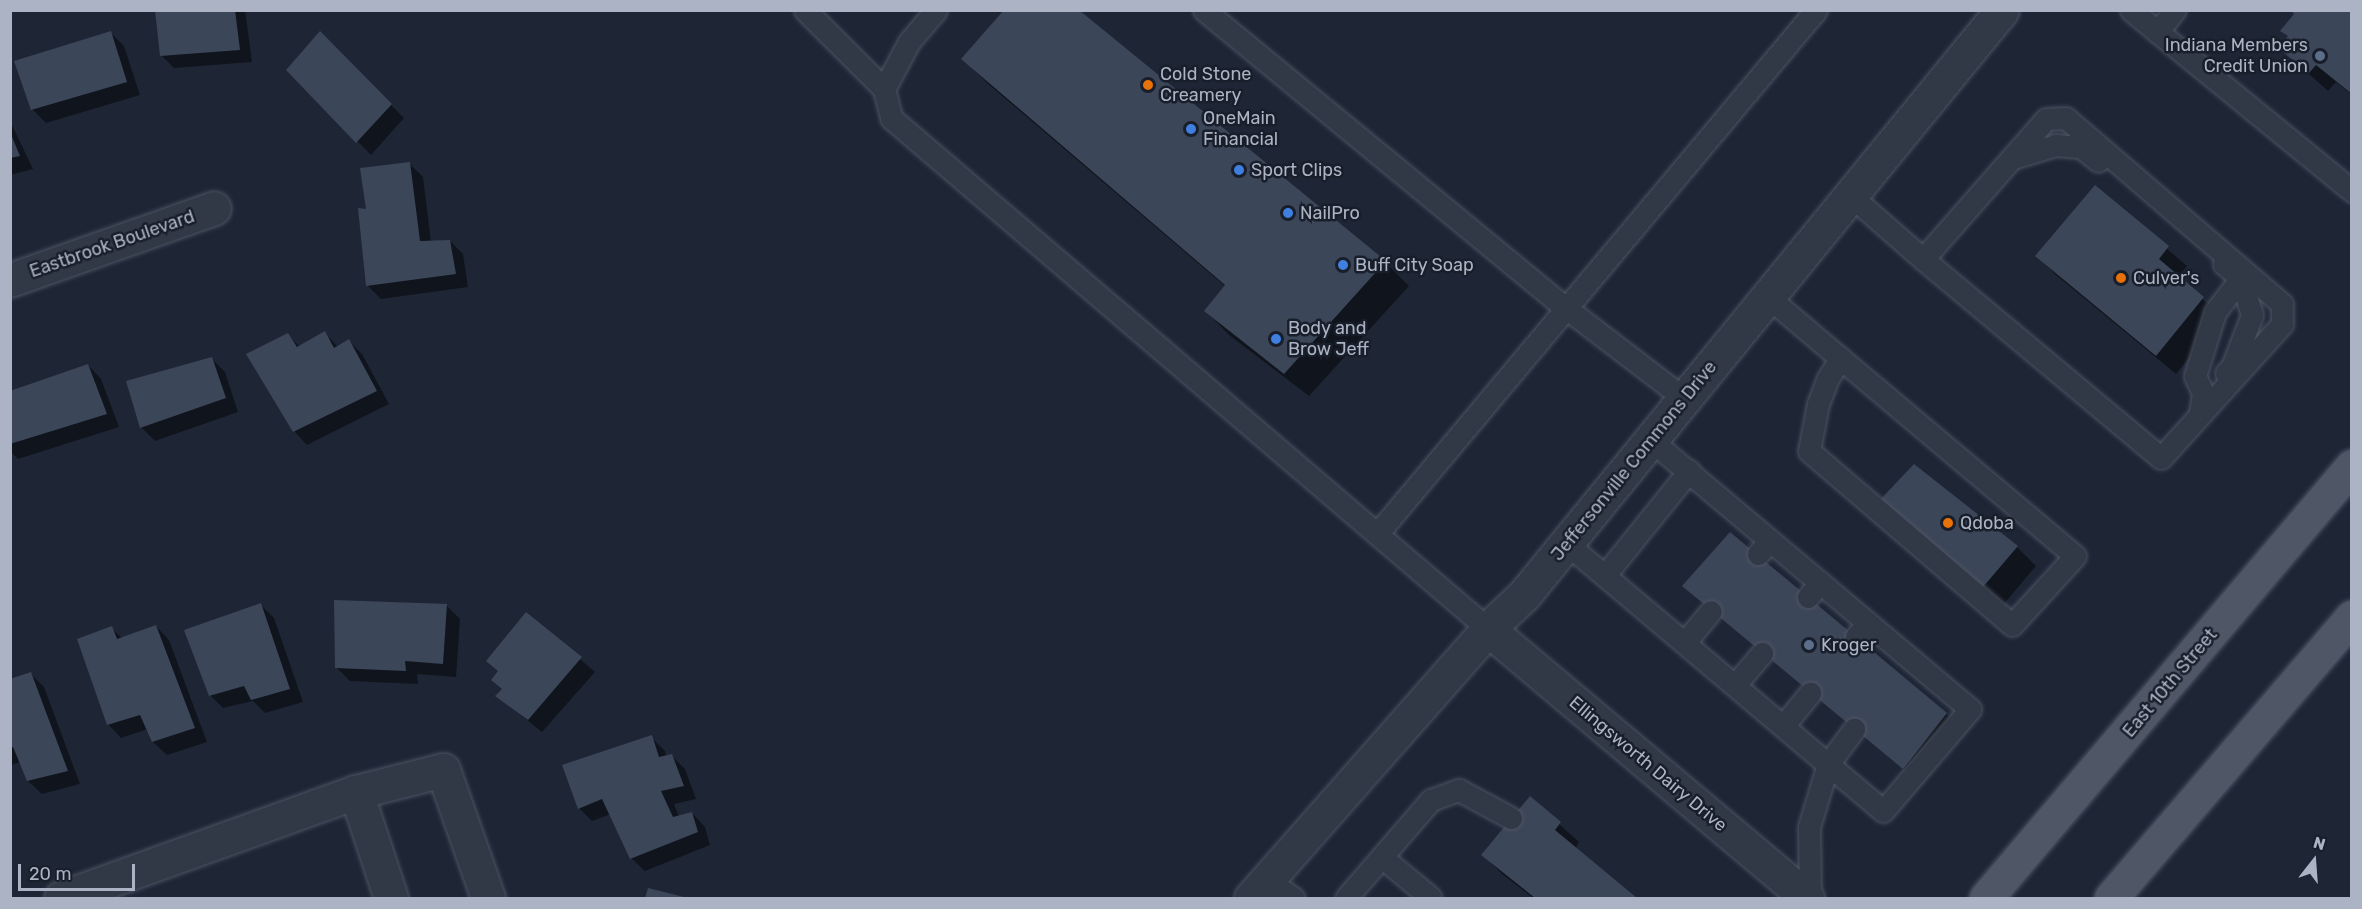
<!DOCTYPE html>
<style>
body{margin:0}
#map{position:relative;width:2362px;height:909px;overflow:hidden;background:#1e2636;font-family:Rubik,sans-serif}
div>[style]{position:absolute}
.shadow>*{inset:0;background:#0007}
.building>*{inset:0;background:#3c4659}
.roads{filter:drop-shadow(0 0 2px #4c5362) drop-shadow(0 0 2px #4c5362)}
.lane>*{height:21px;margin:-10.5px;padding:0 10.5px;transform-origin:10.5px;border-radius:10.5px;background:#323946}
.street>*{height:33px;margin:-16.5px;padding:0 16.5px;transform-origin:16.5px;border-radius:16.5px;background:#323946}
.primary>*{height:33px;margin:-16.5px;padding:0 16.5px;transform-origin:16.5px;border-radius:16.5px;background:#4f5767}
.dots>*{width:16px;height:16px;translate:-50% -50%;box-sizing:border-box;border:3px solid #181e2a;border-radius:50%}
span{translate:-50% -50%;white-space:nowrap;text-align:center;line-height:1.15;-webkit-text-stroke:5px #181e2a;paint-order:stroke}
.poi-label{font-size:18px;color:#abb3c4}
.right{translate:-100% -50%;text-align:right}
.left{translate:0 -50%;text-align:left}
.street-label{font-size:18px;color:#abb3c4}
.frame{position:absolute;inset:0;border:12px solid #abb3c4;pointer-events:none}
.north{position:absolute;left:2284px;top:831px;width:60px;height:60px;-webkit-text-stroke:4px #181e2a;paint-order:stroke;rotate:17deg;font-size:16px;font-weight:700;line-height:24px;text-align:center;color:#abb3c4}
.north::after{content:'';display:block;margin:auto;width:21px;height:27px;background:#abb3c4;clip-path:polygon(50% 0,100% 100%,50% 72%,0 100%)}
.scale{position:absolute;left:18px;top:864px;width:117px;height:27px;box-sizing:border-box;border:3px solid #abb3c4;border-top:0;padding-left:8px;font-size:18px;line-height:21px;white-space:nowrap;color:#abb3c4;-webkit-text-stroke:4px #181e2a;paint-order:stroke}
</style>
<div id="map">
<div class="shadow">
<i style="clip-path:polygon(156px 10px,245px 10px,252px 62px,174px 68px,161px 55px)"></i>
<i style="clip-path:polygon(1077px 10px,1385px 262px,1409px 286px,1309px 396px,1229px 335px,1206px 311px,1226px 287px,987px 83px,963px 59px)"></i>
<i style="clip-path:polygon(2290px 10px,2352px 10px,2352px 95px,2336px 82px,2328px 91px,2280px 48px,2289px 37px,2282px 30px,2295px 15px)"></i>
<i style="clip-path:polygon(111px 33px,124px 46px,140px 95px,46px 123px,32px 109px)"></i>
<i style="clip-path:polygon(320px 34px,404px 118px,371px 155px,288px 70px)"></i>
<i style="clip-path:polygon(10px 121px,33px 169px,10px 175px)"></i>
<i style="clip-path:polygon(410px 164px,423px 177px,431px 242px,450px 241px,463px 254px,468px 287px,381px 299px,368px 286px,360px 210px,367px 211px)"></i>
<i style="clip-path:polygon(2095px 187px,2187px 266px,2178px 277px,2222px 317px,2176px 374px,2056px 275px,2037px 256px)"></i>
<i style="clip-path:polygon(325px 333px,338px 347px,349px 341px,362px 354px,389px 404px,307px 445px,294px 431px,288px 335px,300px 347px)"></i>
<i style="clip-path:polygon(211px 358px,225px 372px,238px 412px,155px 441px,142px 428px,128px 382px)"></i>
<i style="clip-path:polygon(88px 365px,101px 379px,119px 427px,18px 459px,10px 451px,10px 392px)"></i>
<i style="clip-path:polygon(1901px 520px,2017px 547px,2036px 566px,2003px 605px)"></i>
<i style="clip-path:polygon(1690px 592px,1946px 714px,1953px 720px,1910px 774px)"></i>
<i style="clip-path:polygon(261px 605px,274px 618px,303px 702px,265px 713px,253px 701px,223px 708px,210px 695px)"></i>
<i style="clip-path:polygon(446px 605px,460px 619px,456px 677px,417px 674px,418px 684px,350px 681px,336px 667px)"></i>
<i style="clip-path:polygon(527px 614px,595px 672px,542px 732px,497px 696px,503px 690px,499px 672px)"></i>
<i style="clip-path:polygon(156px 626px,169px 640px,207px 742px,167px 755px,153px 742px,148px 729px,121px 738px,108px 724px,111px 628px,122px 638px)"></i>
<i style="clip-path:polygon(31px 674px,44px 687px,80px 784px,42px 794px,28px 781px,21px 762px,10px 765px,10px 680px)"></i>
<i style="clip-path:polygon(651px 737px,665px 751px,666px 756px,671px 755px,685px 769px,696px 799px,674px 804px,679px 817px,692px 813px,705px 827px,710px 845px,645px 871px,631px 858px,611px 814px,592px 821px,579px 808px)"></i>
<i style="clip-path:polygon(1530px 798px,1579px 842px,1575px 849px,1635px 898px,1533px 898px,1502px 874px,1483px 855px)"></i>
<i style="clip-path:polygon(649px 890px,686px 898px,646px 898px)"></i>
</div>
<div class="building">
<i style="clip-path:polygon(155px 10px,235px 10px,240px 50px,160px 56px)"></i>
<i style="clip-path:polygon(1004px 10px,1079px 10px,1386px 261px,1284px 374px,1204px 311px,1225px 285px,961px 59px)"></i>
<i style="clip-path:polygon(2290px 10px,2352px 10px,2352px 94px,2316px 65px,2309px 73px,2278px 48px,2288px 36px,2280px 31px,2294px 14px)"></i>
<i style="clip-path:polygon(111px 31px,127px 82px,31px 110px,14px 61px)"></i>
<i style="clip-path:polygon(320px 31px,392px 104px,356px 143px,286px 70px)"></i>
<i style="clip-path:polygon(10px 132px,20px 156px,10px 158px)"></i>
<i style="clip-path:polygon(410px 162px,420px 241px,450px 240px,456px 274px,366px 286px,358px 208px,366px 209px,360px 168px)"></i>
<i style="clip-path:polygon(2095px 185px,2169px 246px,2159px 259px,2204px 297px,2156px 356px,2035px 256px)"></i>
<i style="clip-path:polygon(325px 331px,334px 348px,349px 339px,377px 391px,293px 432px,246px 354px,288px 333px,297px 347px)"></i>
<i style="clip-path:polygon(212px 357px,226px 398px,140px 428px,126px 381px)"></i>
<i style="clip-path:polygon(88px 364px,107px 414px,10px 444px,10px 391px)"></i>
<i style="clip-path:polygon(1914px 464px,2018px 546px,1983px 587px,1879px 501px)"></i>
<i style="clip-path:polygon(1730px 532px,1947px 713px,1903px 769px,1682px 586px)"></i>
<i style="clip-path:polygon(334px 600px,447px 604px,443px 664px,405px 661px,406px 671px,335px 668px)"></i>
<i style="clip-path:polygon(261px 603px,290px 689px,251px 700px,244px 686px,209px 696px,184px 630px)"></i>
<i style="clip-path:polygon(526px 612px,582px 657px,528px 720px,495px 696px,502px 689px,491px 680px,498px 671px,486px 661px)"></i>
<i style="clip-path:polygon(156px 625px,195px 728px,152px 742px,140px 715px,107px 725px,77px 639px,112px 626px,117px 639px)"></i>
<i style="clip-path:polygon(31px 672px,68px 771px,27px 781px,13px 747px,10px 748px,10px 679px)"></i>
<i style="clip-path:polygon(652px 735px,659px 757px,672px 754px,684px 786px,661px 791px,673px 817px,692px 812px,698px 832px,630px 859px,602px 799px,578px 809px,562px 765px)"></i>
<i style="clip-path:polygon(1530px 796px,1561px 822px,1555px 830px,1637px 898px,1535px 898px,1481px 855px)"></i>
<i style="clip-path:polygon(648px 888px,688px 898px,645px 898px)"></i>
</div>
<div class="roads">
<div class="lane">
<i style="left:805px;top:10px;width:112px;rotate:45deg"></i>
<i style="left:936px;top:10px;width:42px;rotate:130.2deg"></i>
<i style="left:909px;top:42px;width:53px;rotate:118deg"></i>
<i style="left:884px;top:89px;width:30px;rotate:76deg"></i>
<i style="left:891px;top:118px;width:786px;rotate:40.56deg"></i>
<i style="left:1204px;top:10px;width:469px;rotate:39.5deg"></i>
<i style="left:1566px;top:308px;width:150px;rotate:37.4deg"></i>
<i style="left:2131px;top:10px;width:286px;rotate:39.3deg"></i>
<i style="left:2157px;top:32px;width:28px;rotate:-51deg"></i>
<i style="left:2013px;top:158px;width:45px;rotate:-16.8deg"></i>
<i style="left:2056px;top:145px;width:25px;rotate:5deg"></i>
<i style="left:2081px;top:147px;width:22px;rotate:39deg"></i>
<i style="left:1851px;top:196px;width:96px;rotate:41.2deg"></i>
<i style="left:1923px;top:259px;width:310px;rotate:39.9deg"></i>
<i style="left:2161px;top:458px;width:181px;rotate:-47.9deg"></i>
<i style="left:2282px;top:324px;width:20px;rotate:-90deg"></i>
<i style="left:2282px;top:304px;width:285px;rotate:-139.3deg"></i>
<i style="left:2066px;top:118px;width:20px;rotate:177deg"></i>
<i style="left:2046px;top:119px;width:186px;rotate:131.3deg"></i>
<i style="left:1768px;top:297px;width:94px;rotate:40.3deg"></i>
<i style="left:1840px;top:358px;width:307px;rotate:40.1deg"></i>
<i style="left:2075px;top:556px;width:93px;rotate:132.4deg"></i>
<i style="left:2012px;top:625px;width:267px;rotate:-139.4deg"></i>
<i style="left:1809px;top:451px;width:48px;rotate:-79.2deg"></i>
<i style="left:1818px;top:404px;width:26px;rotate:-69deg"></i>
<i style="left:1827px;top:380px;width:26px;rotate:-59deg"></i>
<i style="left:2226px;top:373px;width:8px;rotate:-45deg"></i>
<i style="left:2232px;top:367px;width:56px;rotate:-69deg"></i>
<i style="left:2252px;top:315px;width:39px;rotate:-107deg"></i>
<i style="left:2200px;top:413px;width:20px;rotate:-81deg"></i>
<i style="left:2203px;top:393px;width:19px;rotate:-115deg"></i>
<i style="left:2195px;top:376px;width:67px;rotate:-72.6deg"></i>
<i style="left:2215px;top:312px;width:43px;rotate:-52.6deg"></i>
<i style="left:2241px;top:278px;width:22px;rotate:-141deg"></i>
<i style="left:1377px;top:534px;width:684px;rotate:-50.04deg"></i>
<i style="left:1566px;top:543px;width:415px;rotate:40.2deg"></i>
<i style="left:1883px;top:811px;width:134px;rotate:-49.5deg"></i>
<i style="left:1970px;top:709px;width:417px;rotate:-139.9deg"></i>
<i style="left:1758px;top:554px;width:18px;rotate:-49deg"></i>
<i style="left:1605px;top:575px;width:134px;rotate:-51.1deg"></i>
<i style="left:1808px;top:597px;width:19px;rotate:-51deg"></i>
<i style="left:1856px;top:637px;width:18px;rotate:-49deg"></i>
<i style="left:1685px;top:642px;width:40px;rotate:-50deg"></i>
<i style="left:1735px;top:685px;width:42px;rotate:-49.8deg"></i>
<i style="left:1783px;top:726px;width:43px;rotate:-50.7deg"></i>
<i style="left:1383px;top:858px;width:62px;rotate:39.8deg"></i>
<i style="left:1267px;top:880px;width:32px;rotate:34deg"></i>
<i style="left:1346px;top:898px;width:130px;rotate:-49.1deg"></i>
<i style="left:1431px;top:800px;width:30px;rotate:-20deg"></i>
<i style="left:1459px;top:790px;width:59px;rotate:28.3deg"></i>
<i style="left:1810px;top:898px;width:71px;rotate:-90.8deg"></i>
<i style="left:1809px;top:827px;width:66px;rotate:-73.2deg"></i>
<i style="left:1828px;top:764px;width:44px;rotate:-53.4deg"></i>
</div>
<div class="street">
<i style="left:10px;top:280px;width:216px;rotate:-19.4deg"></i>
<i style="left:1488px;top:629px;width:417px;rotate:40.1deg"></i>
<i style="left:61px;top:898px;width:313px;rotate:-19.8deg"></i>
<i style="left:391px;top:898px;width:112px;rotate:-108.3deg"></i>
<i style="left:356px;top:792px;width:90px;rotate:-14.2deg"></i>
<i style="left:443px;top:770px;width:136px;rotate:70.6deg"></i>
<i style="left:1251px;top:898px;width:359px;rotate:-48.6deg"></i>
<i style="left:1488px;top:629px;width:50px;rotate:-43.4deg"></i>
<i style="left:1524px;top:595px;width:755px;rotate:-50.75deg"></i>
</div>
<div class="primary">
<i style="left:1986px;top:898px;width:566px;rotate:-49.73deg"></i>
<i style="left:2111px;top:898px;width:370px;rotate:-49.4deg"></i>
</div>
</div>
<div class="dots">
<i style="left:2320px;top:56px;background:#5c6f8a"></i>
<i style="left:1148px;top:85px;background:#e8710a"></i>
<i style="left:1191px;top:129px;background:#3f7fe0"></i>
<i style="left:1239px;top:170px;background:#3f7fe0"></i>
<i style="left:1288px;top:213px;background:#3f7fe0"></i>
<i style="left:1343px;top:265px;background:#3f7fe0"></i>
<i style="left:2121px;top:278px;background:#e8710a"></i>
<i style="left:1276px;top:339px;background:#3f7fe0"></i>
<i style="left:1948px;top:523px;background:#e8710a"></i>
<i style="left:1809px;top:645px;background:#5c6f8a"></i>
</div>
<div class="poi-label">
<span class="right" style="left:2308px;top:56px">Indiana Members<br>Credit Union</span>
<span class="left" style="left:1160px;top:85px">Cold Stone<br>Creamery</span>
<span class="left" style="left:1203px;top:129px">OneMain<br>Financial</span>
<span class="left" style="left:1251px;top:170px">Sport Clips</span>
<span class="left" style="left:1300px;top:213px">NailPro</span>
<span class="left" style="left:1355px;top:265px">Buff City Soap</span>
<span class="left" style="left:2133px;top:278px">Culver's</span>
<span class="left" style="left:1288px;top:339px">Body and<br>Brow Jeff</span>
<span class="left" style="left:1960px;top:523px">Qdoba</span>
<span class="left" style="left:1821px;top:645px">Kroger</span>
</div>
<div class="street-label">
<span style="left:112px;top:244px;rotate:-19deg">Eastbrook Boulevard</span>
<span style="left:1634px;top:461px;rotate:-51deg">Jeffersonville Commons Drive</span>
<span style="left:2170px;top:683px;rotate:-50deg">East 10th Street</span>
<span style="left:1648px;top:764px;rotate:40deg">Ellingsworth Dairy Drive</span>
</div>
<div class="frame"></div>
<div class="north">N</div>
<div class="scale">20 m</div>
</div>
